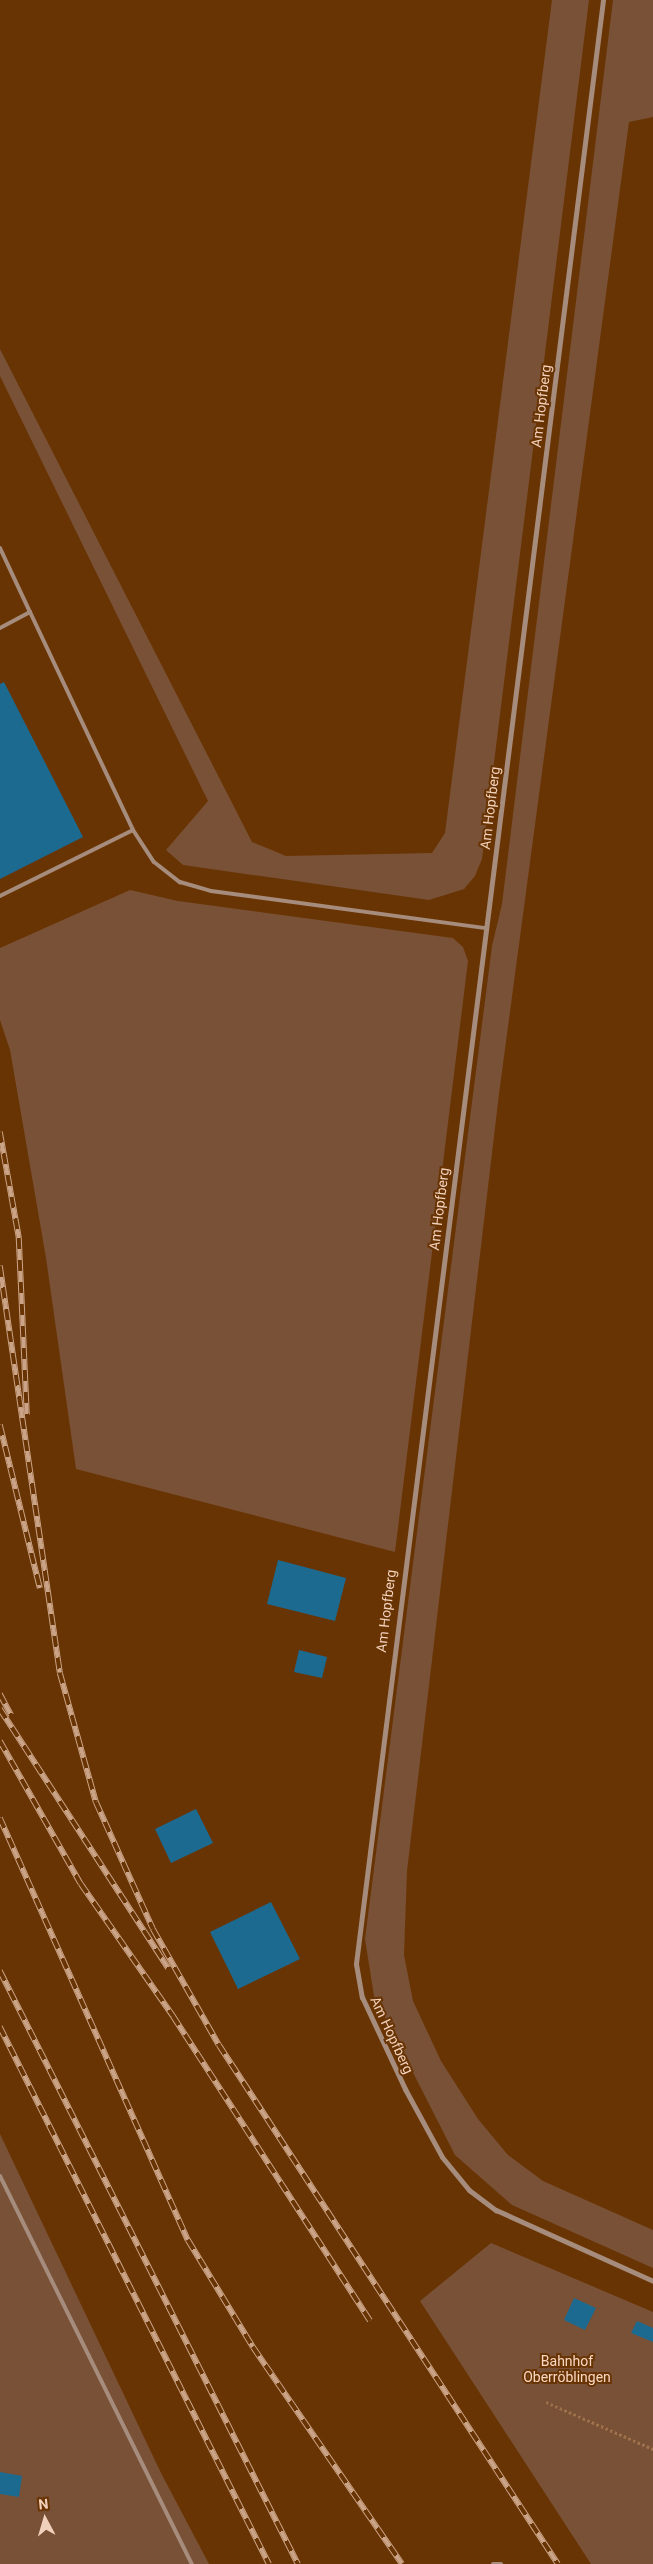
<!DOCTYPE html>
<meta charset="utf-8">
<style>
body{margin:0}
#map{position:relative;width:653px;height:2564px;overflow:hidden;background:#693403;font-family:Roboto,sans-serif}
div>[style]{position:absolute}
.green>*{inset:0;background:#795136}
.building>*{inset:0;background:#1d6a90}
.path>*{height:3px;margin-top:-1.5px;transform-origin:0;background:repeating-linear-gradient(90deg,#9f724c 0 2.5px,transparent 0 5px)}
.service>*{height:4px;margin:-2px;padding:0 2px;transform-origin:2px;border-radius:2px;background:#a68c7c}
.minor>*{height:5px;margin:-2.5px;padding:0 2.5px;transform-origin:2.5px;border-radius:2.5px;background:#a68c7c}
.rail>*{height:5.5px;margin-top:-2.75px;transform-origin:0;background:repeating-linear-gradient(90deg,#693403 0 11px,#cba487 0 22px);box-sizing:border-box;border-block:1px solid #cba487}
span{translate:-50% -50%;white-space:nowrap;text-align:center;line-height:1.15;-webkit-text-stroke:4px #693403;paint-order:stroke}
.street-label{font-size:14px;color:#f2d1bc}
.park-label{font-size:14px;color:#fad8c3}
.north{position:absolute;left:20px;top:2494px;width:50px;height:50px;-webkit-text-stroke:4px #693403;paint-order:stroke;rotate:354deg;font-size:14px;font-weight:700;line-height:20px;text-align:center;color:#f2d1bc}
.north::after{content:'';display:block;margin:auto;width:18px;height:22px;background:#f2d1bc;clip-path:polygon(50% 0,100% 100%,50% 72%,0 100%)}
</style>
<div id="map">
<div class="green">
<i style="clip-path:polygon(552px 0,589px 0,482px 859px,475px 876px,464px 889px,429px 900px,183px 865px,166px 850px,208px 801px,0 376px,0 349px,252px 842px,286px 856px,432px 853px,445px 833px)"></i>
<i style="clip-path:polygon(613px 0,653px 0,653px 117px,629px 122px,499px 1094px,407px 1871px,404px 1955px,413px 2001px,441px 2061px,478px 2119px,508px 2155px,543px 2181px,653px 2230px,653px 2268px,512px 2205px,455px 2155px,374px 1996px,365px 1939px,492px 946px,502px 904px)"></i>
<i style="clip-path:polygon(130px 890px,178px 901px,453px 938px,463px 947px,468px 961px,395px 1552px,76px 1469px,46px 1258px,10px 1050px,0 1020px,0 948px)"></i>
<i style="clip-path:polygon(0 2134px,161px 2473px,209px 2564px,0 2564px)"></i>
<i style="clip-path:polygon(491px 2243px,653px 2312px,653px 2564px,591px 2564px,420px 2301px)"></i>
</div>
<div class="building">
<i style="clip-path:polygon(4px 682px,83px 837px,0 879px,0 684px)"></i>
<i style="clip-path:polygon(278px 1560px,346px 1578px,335px 1621px,267px 1604px)"></i>
<i style="clip-path:polygon(299px 1650px,327px 1657px,322px 1678px,294px 1672px)"></i>
<i style="clip-path:polygon(196px 1809px,213px 1843px,171px 1863px,155px 1829px)"></i>
<i style="clip-path:polygon(271px 1902px,300px 1959px,238px 1989px,210px 1932px)"></i>
<i style="clip-path:polygon(574px 2298px,596px 2308px,585px 2330px,564px 2320px)"></i>
<i style="clip-path:polygon(637px 2321px,653px 2328px,653px 2342px,631px 2333px)"></i>
<i style="clip-path:polygon(0 2472px,22px 2476px,19px 2497px,0 2494px)"></i>
</div>
<div class="path">
<i style="left:546px;top:2402px;width:117px;rotate:23.7deg"></i>
</div>
<div class="service">
<i style="left:0;top:548px;width:71px;rotate:64.9deg"></i>
<i style="left:0;top:628px;width:34px;rotate:-28deg"></i>
<i style="left:30px;top:612px;width:241px;rotate:64.7deg"></i>
<i style="left:133px;top:830px;width:38px;rotate:57deg"></i>
<i style="left:154px;top:862px;width:33px;rotate:38deg"></i>
<i style="left:180px;top:882px;width:32px;rotate:16deg"></i>
<i style="left:211px;top:891px;width:277px;rotate:7.7deg"></i>
<i style="left:0;top:896px;width:148px;rotate:-26.4deg"></i>
<i style="left:0;top:2176px;width:433px;rotate:63.7deg"></i>
<i style="left:493px;top:2564px;width:8px"></i>
</div>
<div class="minor">
<i style="left:603px;top:0;width:1979px;rotate:97.17deg"></i>
<i style="left:356px;top:1964px;width:34px;rotate:80deg"></i>
<i style="left:362px;top:1997px;width:102px;rotate:64.9deg"></i>
<i style="left:405px;top:2089px;width:77px;rotate:61.4deg"></i>
<i style="left:442px;top:2157px;width:43px;rotate:50.7deg"></i>
<i style="left:469px;top:2190px;width:34px;rotate:37deg"></i>
<i style="left:496px;top:2210px;width:172px;rotate:24.3deg"></i>
</div>
<div class="rail">
<i style="left:0;top:1132px;width:108px;rotate:79.8deg"></i>
<i style="left:19px;top:1238px;width:177px;rotate:87.4deg"></i>
<i style="left:0;top:1266px;width:411px;rotate:81.6deg"></i>
<i style="left:60px;top:1673px;width:134px;rotate:74.4deg"></i>
<i style="left:96px;top:1802px;width:139px;rotate:65.8deg"></i>
<i style="left:153px;top:1929px;width:133px;rotate:60.4deg"></i>
<i style="left:219px;top:2045px;width:620px;rotate:56.85deg"></i>
<i style="left:0;top:1425px;width:168px;rotate:76.2deg"></i>
<i style="left:0;top:1694px;width:24px;rotate:62deg"></i>
<i style="left:0;top:1709px;width:309px;rotate:57deg"></i>
<i style="left:0;top:1741px;width:164px;rotate:60.5deg"></i>
<i style="left:81px;top:1884px;width:161px;rotate:55.1deg"></i>
<i style="left:173px;top:2016px;width:363px;rotate:57.1deg"></i>
<i style="left:0;top:1818px;width:462px;rotate:66deg"></i>
<i style="left:188px;top:2240px;width:125px;rotate:58.7deg"></i>
<i style="left:253px;top:2347px;width:263px;rotate:55.5deg"></i>
<i style="left:0;top:1971px;width:664px;rotate:63.32deg"></i>
<i style="left:0;top:2027px;width:601px;rotate:63.39deg"></i>
</div>
<div class="street-label">
<span style="left:541px;top:406px;rotate:-83deg">Am Hopfberg</span>
<span style="left:490px;top:808px;rotate:-83deg">Am Hopfberg</span>
<span style="left:439px;top:1209px;rotate:-83deg">Am Hopfberg</span>
<span style="left:386px;top:1611px;rotate:-83deg">Am Hopfberg</span>
<span style="left:392px;top:2035px;rotate:65deg">Am Hopfberg</span>
</div>
<div class="park-label">
<span style="left:567px;top:2369px">Bahnhof<br>Oberröblingen</span>
</div>
<div class="north">N</div>
</div>
